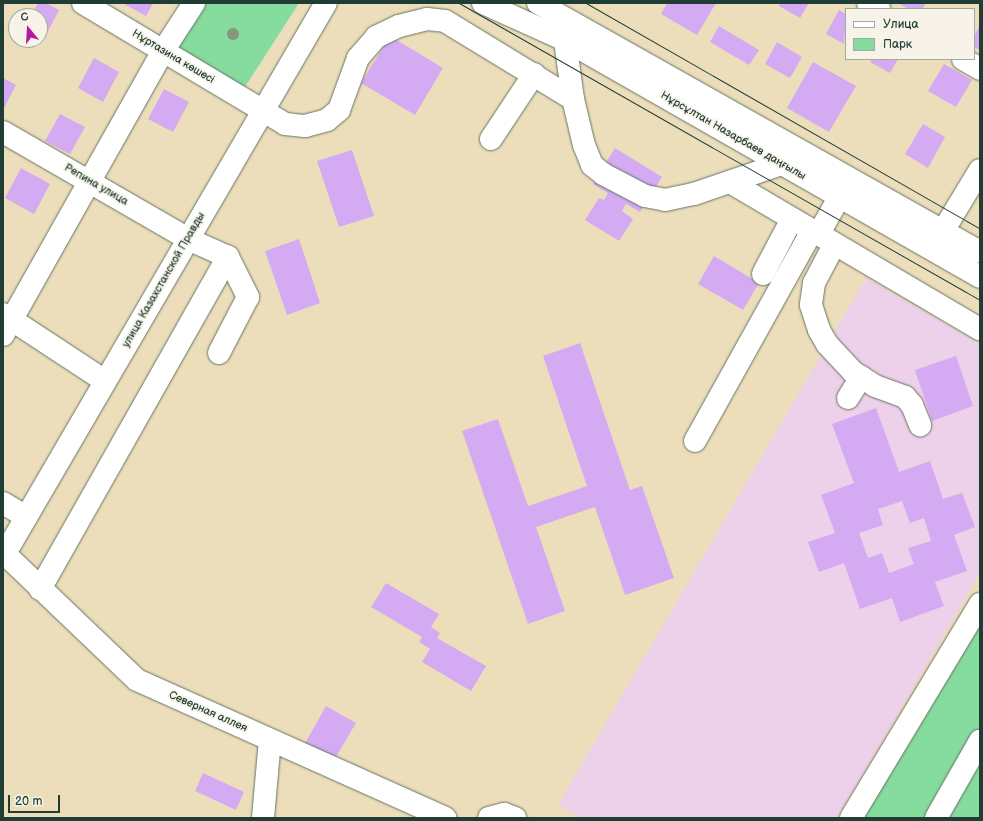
<!DOCTYPE html>
<meta charset="utf-8">
<style>
body{margin:0}
#map{position:relative;width:983px;height:821px;overflow:hidden;background:#ecdebb;font-family:"Balsamiq Sans",sans-serif}
div>[style]{position:absolute}
.built>*{inset:0;background:#edd0e9}
.green>*{inset:0;background:#86db9f}
.building>*{inset:0;background:#d4abf3}
.roads{filter:drop-shadow(0 0 1px #677563) drop-shadow(0 0 1px #677563)}
.minor>*{height:22px;margin:-11px;padding:0 11px;transform-origin:11px;border-radius:11px;background:#fff}
.major>*{height:22px;margin:-11px;padding:0 11px;transform-origin:11px;border-radius:11px;background:#fff}
.tram>*{height:1px;margin:-0.5px;padding:0 0.5px;transform-origin:0.5px;border-radius:0.5px;background:#1f3d34}
.trees>*{width:12px;height:12px;margin:-6px;border-radius:50%;background:#87977c}
span{translate:-50% -50%;white-space:nowrap;text-align:center;line-height:1.15;-webkit-text-stroke:3.5px #f7f3e8;paint-order:stroke}
.street-label{font-size:11px;color:#1f3d34}
.frame{position:absolute;inset:0;border:4px solid #1f3d34;pointer-events:none}
.legend{position:absolute;left:845px;top:8px;width:130px;height:52px;box-sizing:border-box;background:#f7f3e8;border:1px solid #a1aaa0;margin:0;padding:5px 7px;list-style:none;font-size:12px;color:#1f3d34}
.legend li{display:flex;align-items:center;gap:8px;height:20px}
.legend b{width:20px;border:1px solid #a1aaa0}
.north{position:absolute;left:8px;top:8px;width:40px;height:40px;box-sizing:border-box;background:#f7f3e8;border:1px solid #a1aaa0;border-radius:50%;rotate:342deg;font-size:11px;font-weight:700;line-height:16px;text-align:center;color:#1f3d34}
.north::after{content:'';display:block;margin:auto;width:14px;height:18px;background:#b5179e;clip-path:polygon(50% 0,100% 100%,50% 72%,0 100%)}
.scale{position:absolute;left:8px;top:795px;width:52px;height:18px;box-sizing:border-box;border:2px solid #1f3d34;border-top:0;padding-left:5px;font-size:12px;line-height:14px;white-space:nowrap;color:#1f3d34;-webkit-text-stroke:3px #f7f3e8;paint-order:stroke}
</style>
<div id="map">
<div class="built">
<i style="clip-path:polygon(866px 278px,980px 344px,980px 573px,837px 818px,581px 818px,558px 805px)"></i>
</div>
<div class="green">
<i style="clip-path:polygon(206px 3px,299px 3px,243px 90px,176px 52px)"></i>
<i style="clip-path:polygon(980px 613px,980px 818px,857px 818px)"></i>
</div>
<div class="building">
<i style="clip-path:polygon(38px 3px,46px 3px,59px 10px,45px 37px,40px 34px,40px 16px,31px 16px)"></i>
<i style="clip-path:polygon(122px 3px,153px 3px,146px 16px)"></i>
<i style="clip-path:polygon(667px 3px,716px 3px,697px 35px,661px 14px)"></i>
<i style="clip-path:polygon(781px 3px,809px 3px,800px 18px,779px 6px)"></i>
<i style="clip-path:polygon(898px 3px,926px 3px,922px 9px,908px 9px)"></i>
<i style="clip-path:polygon(839px 10px,846px 14px,844px 44px,826px 34px)"></i>
<i style="clip-path:polygon(980px 25px,980px 50px,974px 47px,974px 36px)"></i>
<i style="clip-path:polygon(719px 26px,759px 50px,749px 65px,710px 42px)"></i>
<i style="clip-path:polygon(390px 36px,443px 68px,415px 115px,361px 83px)"></i>
<i style="clip-path:polygon(777px 42px,802px 57px,790px 78px,765px 64px)"></i>
<i style="clip-path:polygon(94px 58px,119px 72px,103px 102px,78px 88px)"></i>
<i style="clip-path:polygon(872px 59px,898px 59px,890px 73px,870px 62px)"></i>
<i style="clip-path:polygon(813px 62px,856px 86px,829px 132px,787px 108px)"></i>
<i style="clip-path:polygon(944px 64px,972px 80px,956px 107px,928px 91px)"></i>
<i style="clip-path:polygon(3px 78px,16px 85px,3px 110px)"></i>
<i style="clip-path:polygon(164px 89px,189px 102px,173px 132px,148px 119px)"></i>
<i style="clip-path:polygon(60px 114px,85px 127px,70px 154px,45px 141px)"></i>
<i style="clip-path:polygon(923px 124px,945px 137px,928px 168px,905px 154px)"></i>
<i style="clip-path:polygon(615px 148px,662px 177px,640px 212px,626px 204px,622px 211px,633px 219px,619px 241px,585px 220px,599px 198px,604px 200px,608px 193px,593px 184px)"></i>
<i style="clip-path:polygon(352px 150px,374px 216px,339px 227px,317px 161px)"></i>
<i style="clip-path:polygon(21px 168px,50px 184px,34px 214px,5px 198px)"></i>
<i style="clip-path:polygon(299px 239px,320px 303px,287px 315px,265px 251px)"></i>
<i style="clip-path:polygon(714px 256px,759px 283px,743px 310px,698px 284px)"></i>
<i style="clip-path:polygon(580px 343px,630px 490px,642px 486px,674px 578px,625px 595px,595px 507px,536px 527px,565px 611px,528px 624px,462px 431px,498px 419px,528px 506px,587px 486px,543px 356px)"></i>
<i style="clip-path:polygon(956px 356px,973px 406px,932px 421px,915px 370px)"></i>
<i style="clip-path:polygon(evenodd,876px 408px,899px 472px,930px 461px,943px 499px,962px 493px,975px 527px,954px 535px,967px 571px,935px 582px,944px 606px,900px 622px,892px 598px,860px 609px,844px 563px,819px 572px,808px 542px,835px 533px,821px 495px,854px 483px,832px 424px,876px 408px,902px 501px,910px 523px,924px 518px,931px 541px,908px 548px,914px 564px,889px 573px,882px 553px,868px 558px,859px 533px,883px 525px,878px 509px,902px 501px)"></i>
<i style="clip-path:polygon(386px 583px,439px 614px,431px 627px,440px 633px,437px 638px,486px 666px,471px 691px,422px 662px,430px 649px,419px 642px,422px 637px,371px 607px)"></i>
<i style="clip-path:polygon(326px 706px,356px 723px,333px 762px,304px 745px)"></i>
<i style="clip-path:polygon(203px 773px,244px 792px,236px 810px,195px 791px)"></i>
</div>
<div class="roads">
<div class="minor">
<i style="left:83px;top:3px;width:235px;rotate:30.9deg"></i>
<i style="left:285px;top:124px;width:20px;rotate:6deg"></i>
<i style="left:305px;top:126px;width:23px;rotate:-15deg"></i>
<i style="left:327px;top:120px;width:16px;rotate:-40deg"></i>
<i style="left:339px;top:110px;width:55px;rotate:-69.9deg"></i>
<i style="left:358px;top:58px;width:28px;rotate:-49deg"></i>
<i style="left:376px;top:37px;width:25px;rotate:-26deg"></i>
<i style="left:399px;top:26px;width:29px;rotate:-14deg"></i>
<i style="left:427px;top:19px;width:18px;rotate:6deg"></i>
<i style="left:445px;top:21px;width:150px;rotate:31.4deg"></i>
<i style="left:868px;top:3px;width:13px;rotate:29deg"></i>
<i style="left:565px;top:40px;width:60px;rotate:82.3deg"></i>
<i style="left:573px;top:99px;width:47px;rotate:76.6deg"></i>
<i style="left:584px;top:145px;width:22px;rotate:68deg"></i>
<i style="left:592px;top:165px;width:14px;rotate:39deg"></i>
<i style="left:603px;top:174px;width:47px;rotate:27.6deg"></i>
<i style="left:645px;top:196px;width:20px;rotate:11deg"></i>
<i style="left:665px;top:200px;width:30px;rotate:-12deg"></i>
<i style="left:694px;top:194px;width:92px;rotate:-19deg"></i>
<i style="left:963px;top:59px;width:20px;rotate:30deg"></i>
<i style="left:3px;top:132px;width:214px;rotate:30deg"></i>
<i style="left:188px;top:239px;width:44px;rotate:24.2deg"></i>
<i style="left:228px;top:257px;width:45px;rotate:63.4deg"></i>
<i style="left:248px;top:297px;width:63px;rotate:117.4deg"></i>
<i style="left:491px;top:139px;width:78px;rotate:-56.5deg"></i>
<i style="left:730px;top:182px;width:290px;rotate:30.5deg"></i>
<i style="left:943px;top:231px;width:71px;rotate:-58.8deg"></i>
<i style="left:818px;top:235px;width:45px;rotate:-60.6deg"></i>
<i style="left:834px;top:245px;width:43px;rotate:117.8deg"></i>
<i style="left:814px;top:283px;width:22px;rotate:98deg"></i>
<i style="left:811px;top:305px;width:26px;rotate:72deg"></i>
<i style="left:819px;top:330px;width:16px;rotate:60deg"></i>
<i style="left:827px;top:344px;width:38px;rotate:47deg"></i>
<i style="left:853px;top:372px;width:26px;rotate:32deg"></i>
<i style="left:875px;top:386px;width:32px;rotate:20deg"></i>
<i style="left:905px;top:397px;width:11px;rotate:49deg"></i>
<i style="left:912px;top:405px;width:22px;rotate:68deg"></i>
<i style="left:763px;top:274px;width:62px;rotate:-62.2deg"></i>
<i style="left:3px;top:314px;width:122px;rotate:33.3deg"></i>
<i style="left:3px;top:335px;width:326px;rotate:-60.6deg"></i>
<i style="left:163px;top:51px;width:57px;rotate:-57.1deg"></i>
<i style="left:848px;top:398px;width:25px;rotate:-58deg"></i>
<i style="left:695px;top:441px;width:240px;rotate:-60.9deg"></i>
<i style="left:3px;top:503px;width:27px;rotate:31deg"></i>
<i style="left:5px;top:554px;width:182px;rotate:43.7deg"></i>
<i style="left:137px;top:680px;width:338px;rotate:24.1deg"></i>
<i style="left:3px;top:557px;width:641px;rotate:-59.76deg"></i>
<i style="left:40px;top:589px;width:382px;rotate:-60.5deg"></i>
<i style="left:263px;top:818px;width:78px;rotate:-84.9deg"></i>
<i style="left:489px;top:818px;width:16px;rotate:-15deg"></i>
<i style="left:504px;top:814px;width:12px;rotate:20deg"></i>
<i style="left:851px;top:818px;width:250px;rotate:-58.9deg"></i>
<i style="left:936px;top:818px;width:89px;rotate:-60.3deg"></i>
</div>
<div class="major">
<i style="left:483px;top:3px;width:90px;rotate:24.3deg"></i>
<i style="left:565px;top:40px;width:478px;rotate:29.7deg"></i>
<i style="left:538px;top:3px;width:507px;rotate:29.39deg"></i>
</div>
</div>
<div class="tram">
<i style="left:459px;top:3px;width:600px;rotate:29.69deg"></i>
<i style="left:586px;top:3px;width:454px;rotate:29.8deg"></i>
</div>
<div class="trees">
<i style="left:233px;top:34px"></i>
</div>
<div class="street-label">
<span style="left:173px;top:57px;rotate:31deg">Нұртазина көшесі</span>
<span style="left:733px;top:136px;rotate:30deg">Нұрсұлтан Назарбаев даңғылы</span>
<span style="left:96px;top:185px;rotate:30deg">Репина улица</span>
<span style="left:164px;top:280px;rotate:-60deg">улица Казахстанской Правды</span>
<span style="left:208px;top:712px;rotate:24deg">Северная аллея</span>
</div>
<div class="frame"></div>
<ul class="legend">
<li><b style="height:5px;background:#fff"></b>Улица</li>
<li><b style="height:11px;background:#86db9f"></b>Парк</li>
</ul>
<div class="north">С</div>
<div class="scale">20 m</div>
</div>
